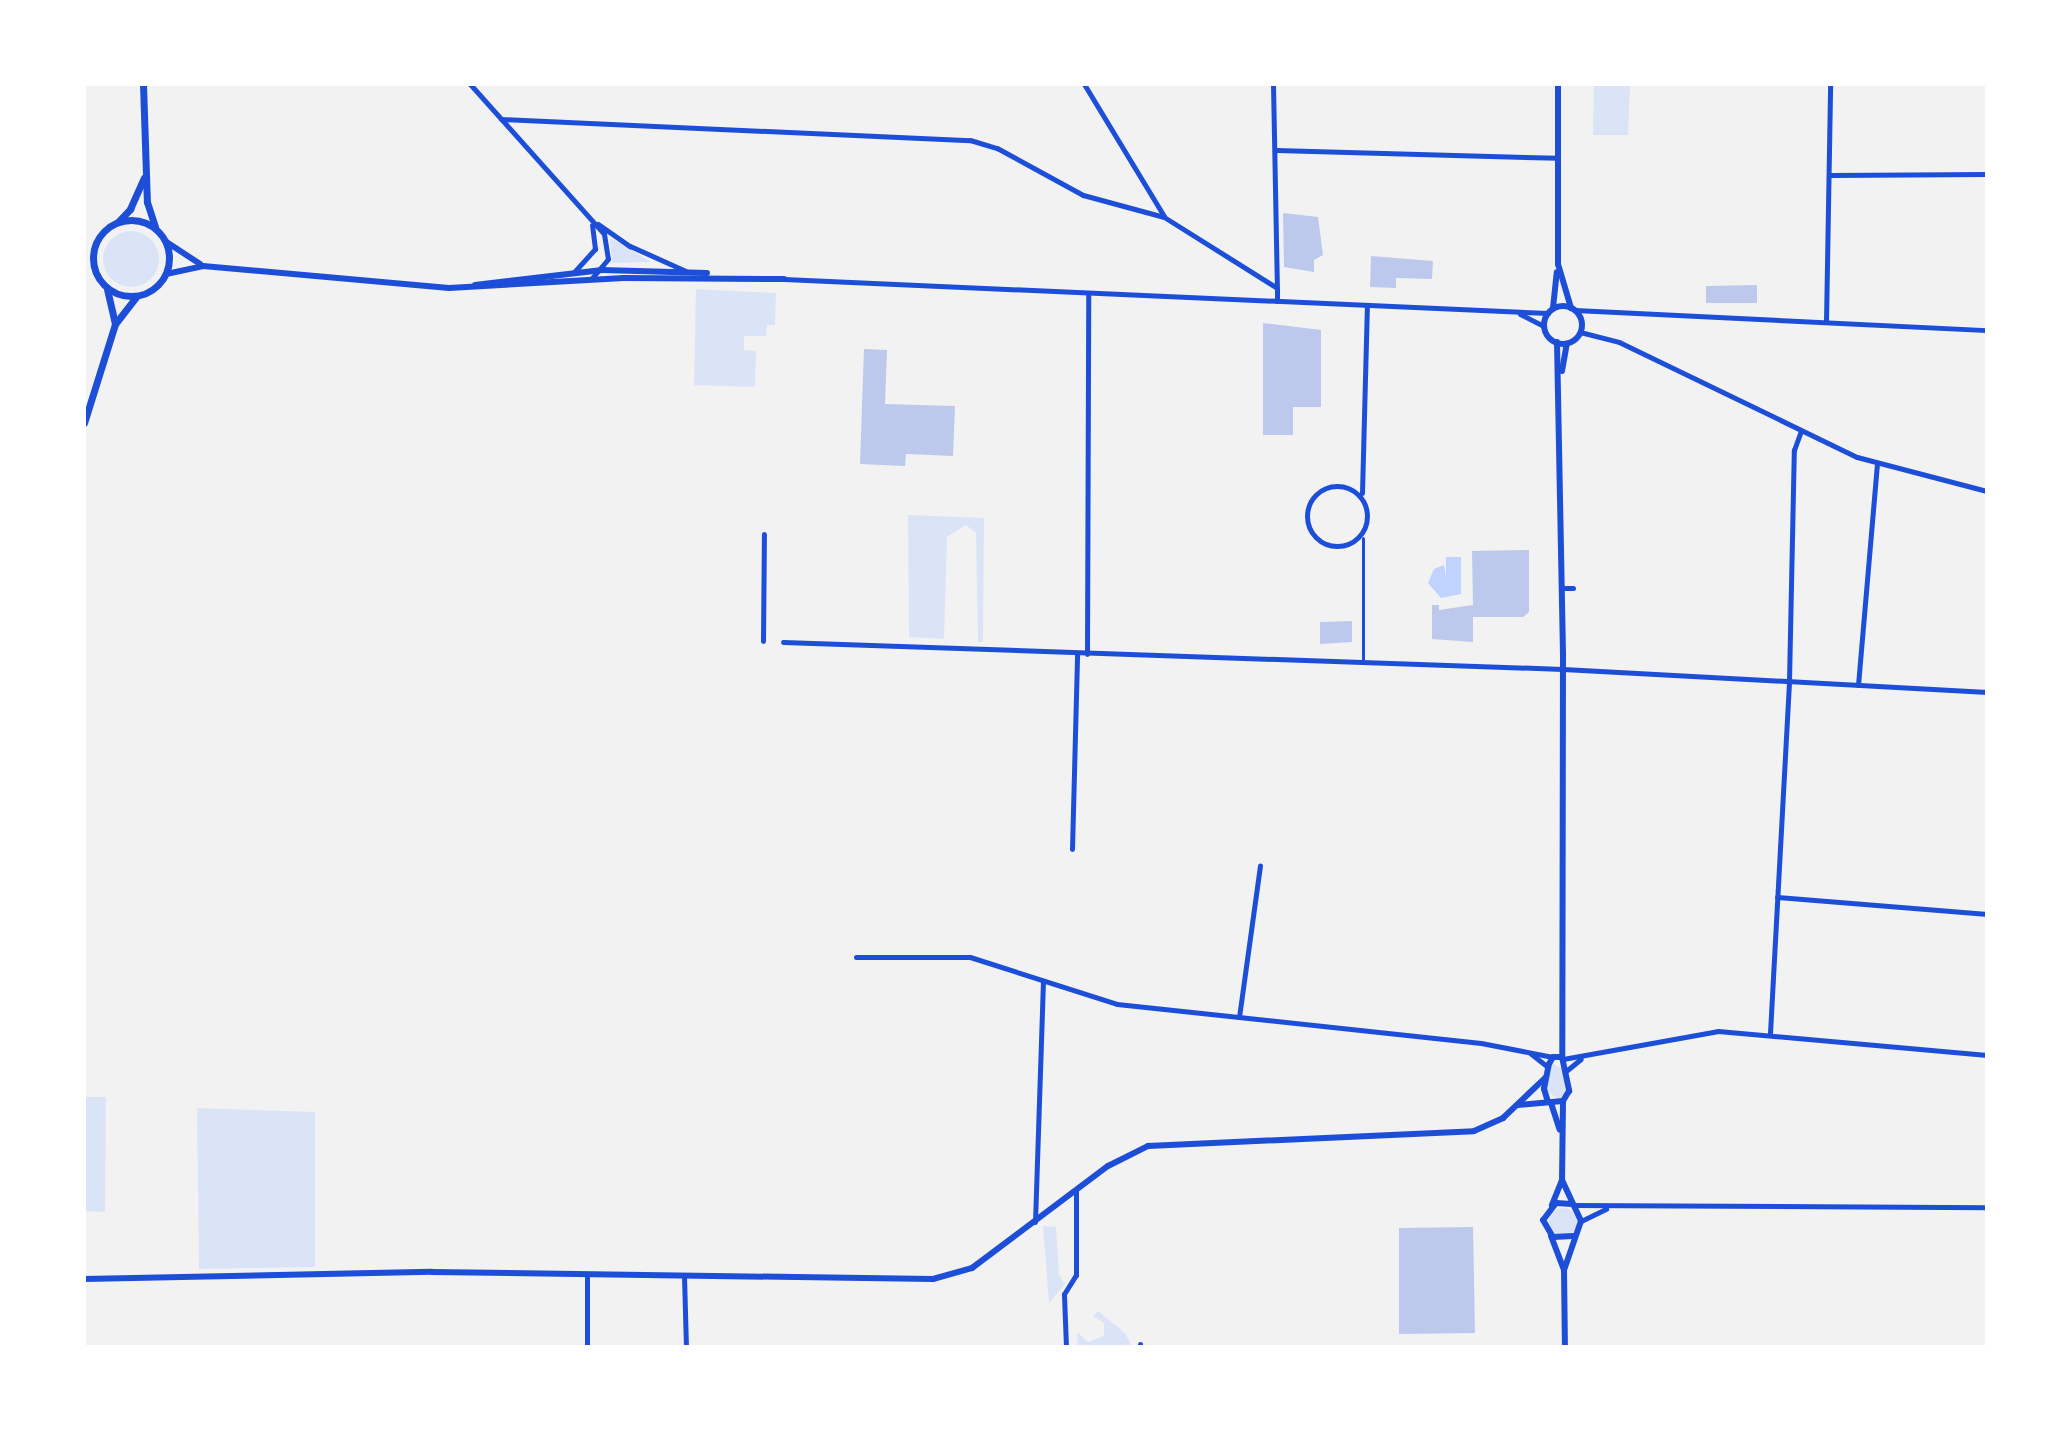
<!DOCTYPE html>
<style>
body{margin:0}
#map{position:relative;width:2071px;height:1431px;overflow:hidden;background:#f2f2f2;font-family:Commissioner,sans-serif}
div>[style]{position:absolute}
.green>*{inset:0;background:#dbe4f7}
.round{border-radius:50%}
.water>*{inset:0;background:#bfd3fe}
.building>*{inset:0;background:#bdc9ec}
.pedestrian>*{height:3px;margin:-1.5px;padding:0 1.5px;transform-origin:1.5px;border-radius:1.5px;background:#1d4ed8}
.minor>*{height:5px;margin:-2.5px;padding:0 2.5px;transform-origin:2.5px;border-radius:2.5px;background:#1d4ed8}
.minor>.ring{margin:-2.5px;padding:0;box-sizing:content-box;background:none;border:5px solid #1d4ed8;border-radius:50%}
.tertiary>*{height:6px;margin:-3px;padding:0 3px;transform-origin:3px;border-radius:3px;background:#1d4ed8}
.tertiary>.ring{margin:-3px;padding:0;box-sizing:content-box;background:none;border:6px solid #1d4ed8;border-radius:50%}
.primary>*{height:7px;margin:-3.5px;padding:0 3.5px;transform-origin:3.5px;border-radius:3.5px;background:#1d4ed8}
.primary>.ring{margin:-3.5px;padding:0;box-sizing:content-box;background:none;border:7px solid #1d4ed8;border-radius:50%}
span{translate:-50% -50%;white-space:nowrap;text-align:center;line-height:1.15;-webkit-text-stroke:8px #fff;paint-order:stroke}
.frame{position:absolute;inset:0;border:86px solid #fff;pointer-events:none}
</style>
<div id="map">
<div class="green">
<i style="clip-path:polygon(1594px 84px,1630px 84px,1628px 135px,1593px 135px)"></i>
<i class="round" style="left:103px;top:231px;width:56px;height:56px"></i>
<i style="clip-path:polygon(610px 239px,611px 238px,651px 262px,612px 263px)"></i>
<i style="clip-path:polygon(696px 289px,776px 293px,775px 325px,767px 325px,766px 336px,744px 336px,744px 350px,756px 351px,755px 387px,694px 385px)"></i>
<i style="clip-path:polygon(908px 515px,984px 518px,983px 642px,978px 642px,976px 533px,966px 525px,947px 537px,944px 639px,909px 637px)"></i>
<i style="clip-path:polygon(1552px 1063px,1563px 1069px,1565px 1093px,1559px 1099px,1546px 1091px)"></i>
<i style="clip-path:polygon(84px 1097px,106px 1097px,105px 1212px,84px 1211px)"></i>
<i style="clip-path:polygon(197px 1108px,315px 1112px,315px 1267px,199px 1269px)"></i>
<i class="round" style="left:1549px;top:1208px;width:28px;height:28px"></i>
<i style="clip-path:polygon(1043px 1226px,1056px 1227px,1059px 1275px,1065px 1284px,1049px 1303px)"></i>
<i style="clip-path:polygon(1098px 1311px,1125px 1333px,1132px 1347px,1078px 1347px,1077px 1332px,1088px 1342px,1104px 1336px,1104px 1323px,1093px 1316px)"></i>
</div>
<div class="water">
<i style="clip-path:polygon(1446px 557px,1461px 557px,1461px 594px,1441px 598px,1428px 583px,1434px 569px,1444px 565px,1446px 577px)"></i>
</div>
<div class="building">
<i style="clip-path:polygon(1283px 213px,1318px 217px,1323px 255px,1314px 260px,1314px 272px,1284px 267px)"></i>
<i style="clip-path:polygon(1371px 256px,1433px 261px,1432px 279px,1396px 278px,1396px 288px,1370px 287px)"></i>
<i style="clip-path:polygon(1757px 285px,1757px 303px,1706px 303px,1706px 286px)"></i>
<i style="clip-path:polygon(1263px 323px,1321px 330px,1321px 407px,1293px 407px,1293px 435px,1263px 435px)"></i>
<i style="clip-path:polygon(864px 349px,887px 350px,885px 404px,955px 406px,953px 456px,906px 454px,905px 466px,860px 464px)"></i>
<i style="clip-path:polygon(1529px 550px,1529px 612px,1523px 617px,1473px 617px,1473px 642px,1432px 639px,1432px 605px,1439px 605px,1439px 610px,1473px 605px,1472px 551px)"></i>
<i style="clip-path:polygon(1352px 621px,1352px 642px,1320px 644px,1320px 622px)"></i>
<i style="clip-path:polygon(1473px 1227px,1475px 1333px,1399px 1334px,1399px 1228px)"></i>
</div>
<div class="pedestrian">
<i style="left:1363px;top:538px;width:122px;rotate:90deg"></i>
</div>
<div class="minor">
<i style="left:470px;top:84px;width:201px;rotate:48.2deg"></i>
<i style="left:604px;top:234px;width:25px;rotate:81deg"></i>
<i style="left:608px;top:259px;width:26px;rotate:130deg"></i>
<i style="left:1084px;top:84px;width:154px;rotate:58.8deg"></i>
<i style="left:1273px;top:84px;width:203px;rotate:88.9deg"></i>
<i style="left:501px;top:119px;width:469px;rotate:2.6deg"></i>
<i style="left:970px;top:140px;width:28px;rotate:17deg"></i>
<i style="left:997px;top:148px;width:98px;rotate:28.7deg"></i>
<i style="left:1083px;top:195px;width:84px;rotate:15.2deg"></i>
<i style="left:1164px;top:217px;width:133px;rotate:32.1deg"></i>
<i style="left:1277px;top:288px;width:13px;rotate:90deg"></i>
<i style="left:1276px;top:150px;width:282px;rotate:1.6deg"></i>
<i style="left:1831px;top:175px;width:156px;rotate:-0.4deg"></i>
<i style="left:598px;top:224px;width:39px;rotate:35deg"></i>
<i style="left:630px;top:246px;width:61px;rotate:24.1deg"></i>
<i style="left:575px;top:271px;width:30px;rotate:-48deg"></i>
<i style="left:595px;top:249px;width:24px;rotate:-97deg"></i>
<i style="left:784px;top:279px;width:765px;rotate:2.55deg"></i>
<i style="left:1575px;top:310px;width:412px;rotate:2.8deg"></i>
<i style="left:1520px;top:314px;width:27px;rotate:27deg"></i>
<i style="left:1826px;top:322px;width:238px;rotate:-89deg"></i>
<i style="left:1580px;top:332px;width:40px;rotate:14.4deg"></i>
<i style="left:1619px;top:342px;width:264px;rotate:25.8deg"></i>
<i style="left:1857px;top:457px;width:134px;rotate:14.7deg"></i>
<i class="ring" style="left:1307px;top:486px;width:55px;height:55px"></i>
<i style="left:1362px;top:493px;width:188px;rotate:-88.5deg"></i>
<i style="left:1563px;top:588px;width:10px"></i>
<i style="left:763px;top:641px;width:107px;rotate:-89.5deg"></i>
<i style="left:783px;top:642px;width:780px;rotate:1.98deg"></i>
<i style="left:1563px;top:669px;width:425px;rotate:3.1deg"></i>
<i style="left:1087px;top:654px;width:361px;rotate:-89.8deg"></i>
<i style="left:1858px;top:685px;width:221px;rotate:-85.1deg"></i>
<i style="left:1072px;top:849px;width:195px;rotate:-88.5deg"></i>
<i style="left:1777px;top:897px;width:211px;rotate:4.6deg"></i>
<i style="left:856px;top:957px;width:114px"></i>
<i style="left:970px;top:957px;width:154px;rotate:17.7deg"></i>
<i style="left:1117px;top:1004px;width:366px;rotate:6.1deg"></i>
<i style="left:1481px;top:1043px;width:73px;rotate:11deg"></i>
<i style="left:1239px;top:1017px;width:153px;rotate:-82.1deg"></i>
<i style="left:1770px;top:1033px;width:353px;rotate:-86.9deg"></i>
<i style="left:1789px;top:681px;width:231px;rotate:-88.8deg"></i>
<i style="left:1794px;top:450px;width:20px;rotate:-70deg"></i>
<i style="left:1530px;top:1053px;width:23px;rotate:38deg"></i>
<i style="left:1563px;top:1059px;width:158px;rotate:-10.2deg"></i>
<i style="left:1718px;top:1031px;width:270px;rotate:5.1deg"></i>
<i style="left:1566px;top:1071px;width:19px;rotate:-39deg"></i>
<i style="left:1573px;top:1205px;width:414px;rotate:0.3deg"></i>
<i style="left:1581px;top:1221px;width:28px;rotate:-26deg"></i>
<i style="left:1035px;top:1222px;width:241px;rotate:-88.1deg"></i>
<i style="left:587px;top:1274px;width:73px;rotate:90deg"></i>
<i style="left:684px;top:1276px;width:71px;rotate:88.4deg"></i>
<i style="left:1140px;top:1344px;width:3px;rotate:90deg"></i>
<i style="left:1066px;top:1347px;width:53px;rotate:-92.2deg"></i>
<i style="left:1064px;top:1294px;width:22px;rotate:-58deg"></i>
<i style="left:1076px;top:1275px;width:85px;rotate:-90deg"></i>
</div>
<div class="tertiary">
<i style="left:1558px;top:84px;width:180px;rotate:90deg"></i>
<i style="left:1558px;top:264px;width:46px;rotate:73.5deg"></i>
<i style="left:165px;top:241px;width:42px;rotate:33.3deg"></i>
<i style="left:166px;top:274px;width:38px;rotate:-12deg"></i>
<i style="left:203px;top:266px;width:247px;rotate:5.1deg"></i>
<i style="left:449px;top:288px;width:175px;rotate:-3.3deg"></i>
<i style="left:624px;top:278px;width:160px;rotate:0.4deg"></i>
<i style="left:475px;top:285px;width:128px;rotate:-6.7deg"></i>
<i style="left:602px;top:270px;width:105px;rotate:1.6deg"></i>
<i class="ring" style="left:1544px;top:306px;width:32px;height:32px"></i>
<i style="left:1553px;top:308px;width:36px;rotate:-84deg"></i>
<i style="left:1557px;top:342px;width:311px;rotate:88.9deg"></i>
<i style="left:1563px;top:653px;width:404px;rotate:90.1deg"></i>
<i style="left:1562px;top:371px;width:28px;rotate:-80deg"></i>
<i style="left:1548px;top:1102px;width:14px;rotate:-107deg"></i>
<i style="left:1544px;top:1089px;width:25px;rotate:-79deg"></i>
<i style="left:1549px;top:1064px;width:8px;rotate:-60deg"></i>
<i style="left:1553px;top:1057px;width:9px"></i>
<i style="left:1562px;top:1057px;width:35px;rotate:78deg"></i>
<i style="left:1569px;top:1091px;width:12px;rotate:121deg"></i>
<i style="left:1563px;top:1101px;width:79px;rotate:90.7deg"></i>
<i style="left:1562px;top:1180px;width:27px;rotate:112deg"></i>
<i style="left:1551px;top:1103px;width:28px;rotate:72deg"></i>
<i style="left:1518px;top:1105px;width:45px;rotate:-5.1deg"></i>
<i style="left:1562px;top:1180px;width:45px;rotate:65.1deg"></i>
<i style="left:1581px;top:1221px;width:52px;rotate:109.1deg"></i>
<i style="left:1564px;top:1270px;width:77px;rotate:89.3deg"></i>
<i style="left:1572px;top:1204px;width:16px;rotate:-176deg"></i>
<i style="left:1556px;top:1203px;width:21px;rotate:127deg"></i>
<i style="left:1543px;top:1220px;width:20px;rotate:60deg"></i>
<i style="left:1553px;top:1237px;width:20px;rotate:-3deg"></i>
<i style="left:1551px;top:1236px;width:36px;rotate:69deg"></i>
<i style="left:84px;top:1279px;width:348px;rotate:-1.2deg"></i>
<i style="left:432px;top:1272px;width:501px;rotate:0.8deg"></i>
<i style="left:933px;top:1279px;width:41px;rotate:-15.8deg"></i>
<i style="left:972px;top:1268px;width:170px;rotate:-36.9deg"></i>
<i style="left:1108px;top:1166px;width:45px;rotate:-26.6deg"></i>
<i style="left:1148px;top:1146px;width:326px;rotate:-2.6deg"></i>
<i style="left:1474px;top:1131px;width:32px;rotate:-24deg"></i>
<i style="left:1503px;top:1118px;width:59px;rotate:-43.6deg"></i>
</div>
<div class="primary">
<i style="left:143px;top:84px;width:118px;rotate:88.1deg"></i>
<i style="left:147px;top:202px;width:26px;rotate:72deg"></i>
<i class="ring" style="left:93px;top:220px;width:69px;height:69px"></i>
<i style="left:118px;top:222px;width:18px;rotate:-47deg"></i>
<i style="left:130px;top:209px;width:34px;rotate:-66deg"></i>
<i style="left:107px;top:289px;width:35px;rotate:77deg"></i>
<i style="left:84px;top:423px;width:104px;rotate:-72.6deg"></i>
<i style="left:115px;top:324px;width:34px;rotate:-52deg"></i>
</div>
<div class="frame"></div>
</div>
